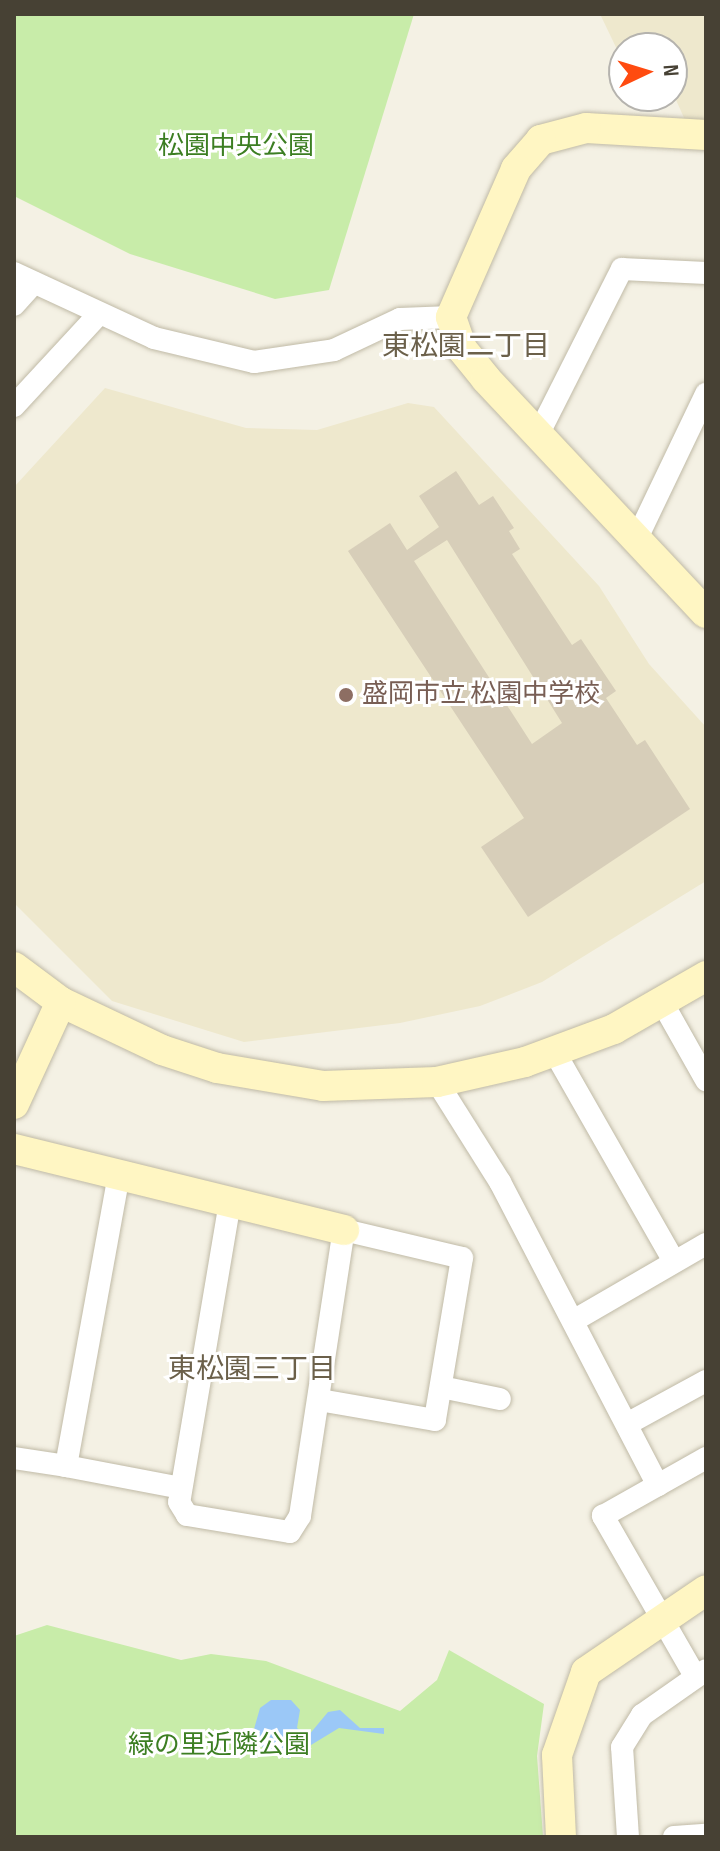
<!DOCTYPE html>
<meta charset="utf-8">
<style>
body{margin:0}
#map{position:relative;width:720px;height:1851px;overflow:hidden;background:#f4f1e4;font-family:"Sofia Sans Condensed","Noto Sans JP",sans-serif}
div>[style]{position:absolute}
.education>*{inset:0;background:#eee8cd}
.green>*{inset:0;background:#c8eca9}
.water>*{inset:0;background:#9bc8f7}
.building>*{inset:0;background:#d7ceb9}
.roads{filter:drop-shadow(0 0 2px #c0baa6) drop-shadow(0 0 2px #c0baa6)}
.street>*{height:22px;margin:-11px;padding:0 11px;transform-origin:11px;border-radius:11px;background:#fff}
.secondary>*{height:30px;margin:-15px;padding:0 15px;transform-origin:15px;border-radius:15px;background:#fff6c3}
.dots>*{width:22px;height:22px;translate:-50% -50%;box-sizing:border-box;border:4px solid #fff;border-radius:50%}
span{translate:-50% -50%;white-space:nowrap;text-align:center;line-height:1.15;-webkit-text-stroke:6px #fff;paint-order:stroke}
.park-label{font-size:26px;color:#3c7e22}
.education-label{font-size:26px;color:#785e54}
.left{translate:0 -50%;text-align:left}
.neighbourhood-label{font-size:28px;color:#6b604a}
.frame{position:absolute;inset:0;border:16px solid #474134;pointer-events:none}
.north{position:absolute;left:608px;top:32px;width:80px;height:80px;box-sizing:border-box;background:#fff;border:2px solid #b5b3ae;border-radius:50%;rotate:86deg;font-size:22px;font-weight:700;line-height:32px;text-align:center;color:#474134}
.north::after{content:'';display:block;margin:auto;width:28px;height:36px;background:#ff4b10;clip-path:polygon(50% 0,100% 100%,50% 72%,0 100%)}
</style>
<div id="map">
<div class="education">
<i style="clip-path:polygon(600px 14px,706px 14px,706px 120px,685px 120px,672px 91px,672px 48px,624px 48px,624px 64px)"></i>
<i style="clip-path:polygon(105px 388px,246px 428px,317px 430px,408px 403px,434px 407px,599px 586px,649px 664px,705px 726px,706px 881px,542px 982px,480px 1006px,400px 1023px,244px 1042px,112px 1001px,14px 903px,14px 487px)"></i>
</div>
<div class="green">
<i style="clip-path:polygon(14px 14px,414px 14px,329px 290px,275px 299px,130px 254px,14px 196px)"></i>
<i style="clip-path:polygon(47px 1625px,181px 1660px,211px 1654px,266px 1661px,400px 1711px,437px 1680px,449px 1650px,544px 1704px,537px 1756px,543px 1836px,14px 1837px,14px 1636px)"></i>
</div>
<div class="water">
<i style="clip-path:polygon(271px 1700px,291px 1700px,300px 1710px,297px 1728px,308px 1736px,328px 1712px,340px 1710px,360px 1728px,384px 1728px,384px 1734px,339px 1728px,288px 1759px,286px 1752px,263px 1748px,254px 1729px,260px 1708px)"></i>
</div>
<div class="building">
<i style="clip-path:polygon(evenodd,456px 471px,479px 505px,493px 496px,514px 528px,509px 531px,520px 549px,512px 554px,572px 645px,581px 639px,616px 691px,606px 698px,637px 745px,645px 740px,690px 809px,528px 917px,481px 847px,524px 818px,348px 551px,390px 523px,407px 550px,439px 527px,419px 496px,456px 471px,447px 540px,562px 723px,532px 744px,414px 561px,447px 540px)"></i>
</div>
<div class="roads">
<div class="street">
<i style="left:14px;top:273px;width:154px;rotate:24.9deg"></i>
<i style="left:154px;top:338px;width:103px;rotate:13.5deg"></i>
<i style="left:254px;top:362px;width:81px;rotate:-8.5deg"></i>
<i style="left:334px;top:350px;width:73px;rotate:-25.2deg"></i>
<i style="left:400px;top:319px;width:51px;rotate:-2.2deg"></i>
<i style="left:14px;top:305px;width:30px;rotate:-48deg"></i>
<i style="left:14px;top:406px;width:124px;rotate:-47.3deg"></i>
<i style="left:538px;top:435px;width:186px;rotate:-63.2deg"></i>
<i style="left:622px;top:269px;width:84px;rotate:2.7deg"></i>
<i style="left:637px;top:538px;width:160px;rotate:-64.4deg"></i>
<i style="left:662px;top:1002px;width:90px;rotate:60.6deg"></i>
<i style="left:554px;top:1051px;width:242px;rotate:60.3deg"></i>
<i style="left:437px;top:1082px;width:118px;rotate:57.8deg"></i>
<i style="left:500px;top:1182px;width:342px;rotate:62.5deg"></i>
<i style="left:230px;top:1202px;width:304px;rotate:99.6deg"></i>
<i style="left:179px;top:1502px;width:15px;rotate:58deg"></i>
<i style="left:187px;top:1515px;width:104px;rotate:9.4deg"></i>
<i style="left:290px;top:1532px;width:19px;rotate:-58deg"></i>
<i style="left:300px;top:1516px;width:289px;rotate:-81.3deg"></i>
<i style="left:344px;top:1230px;width:121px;rotate:13.3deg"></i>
<i style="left:462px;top:1258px;width:164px;rotate:99.5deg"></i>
<i style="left:435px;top:1420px;width:118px;rotate:-170.2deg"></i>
<i style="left:573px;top:1321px;width:154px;rotate:-30.1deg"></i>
<i style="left:441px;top:1387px;width:60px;rotate:11.5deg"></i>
<i style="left:627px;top:1424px;width:90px;rotate:-28.6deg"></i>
<i style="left:14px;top:1458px;width:53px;rotate:8.7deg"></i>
<i style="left:66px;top:1466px;width:296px;rotate:-79.7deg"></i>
<i style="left:66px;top:1466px;width:117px;rotate:10.8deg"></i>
<i style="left:695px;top:1676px;width:185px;rotate:-119.9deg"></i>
<i style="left:603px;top:1516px;width:118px;rotate:-29.4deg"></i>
<i style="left:628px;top:1837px;width:90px;rotate:-93.8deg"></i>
<i style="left:622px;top:1747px;width:38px;rotate:-58deg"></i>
<i style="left:642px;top:1715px;width:78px;rotate:-35.1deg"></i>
<i style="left:674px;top:1837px;width:32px;rotate:-4deg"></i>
</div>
<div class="secondary">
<i style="left:706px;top:135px;width:120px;rotate:-176.7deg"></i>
<i style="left:586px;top:128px;width:47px;rotate:165.1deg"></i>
<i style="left:541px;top:140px;width:38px;rotate:131deg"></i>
<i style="left:516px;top:169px;width:162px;rotate:113.7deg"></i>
<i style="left:451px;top:317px;width:34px;rotate:71deg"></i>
<i style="left:462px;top:349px;width:38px;rotate:51deg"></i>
<i style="left:486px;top:379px;width:321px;rotate:46.8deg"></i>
<i style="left:14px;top:967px;width:59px;rotate:36.7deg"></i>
<i style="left:61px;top:1002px;width:112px;rotate:25.4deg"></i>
<i style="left:162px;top:1050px;width:58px;rotate:18.1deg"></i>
<i style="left:217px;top:1068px;width:108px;rotate:9.6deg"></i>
<i style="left:323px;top:1086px;width:114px;rotate:-2deg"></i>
<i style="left:437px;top:1082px;width:90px;rotate:-12.8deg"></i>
<i style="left:525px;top:1062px;width:95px;rotate:-20.3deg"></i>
<i style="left:614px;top:1029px;width:106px;rotate:-29.9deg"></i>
<i style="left:14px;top:1104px;width:112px;rotate:-65.3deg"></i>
<i style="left:14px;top:1149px;width:340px;rotate:13.8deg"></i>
<i style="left:561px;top:1837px;width:82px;rotate:-92.8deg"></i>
<i style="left:557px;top:1755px;width:88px;rotate:-70.7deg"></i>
<i style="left:586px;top:1672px;width:145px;rotate:-34.3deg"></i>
</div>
</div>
<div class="dots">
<i style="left:346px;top:695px;background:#8d6e63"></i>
</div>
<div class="park-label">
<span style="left:236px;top:147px">松園中央公園</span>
<span style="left:219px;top:1746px">緑の里近隣公園</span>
</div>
<div class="education-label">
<span class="left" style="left:362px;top:695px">盛岡市立 松園中学校</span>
</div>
<div class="neighbourhood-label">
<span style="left:466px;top:347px">東松園二丁目</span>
<span style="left:252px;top:1370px">東松園三丁目</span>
</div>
<div class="frame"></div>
<div class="north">N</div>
</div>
